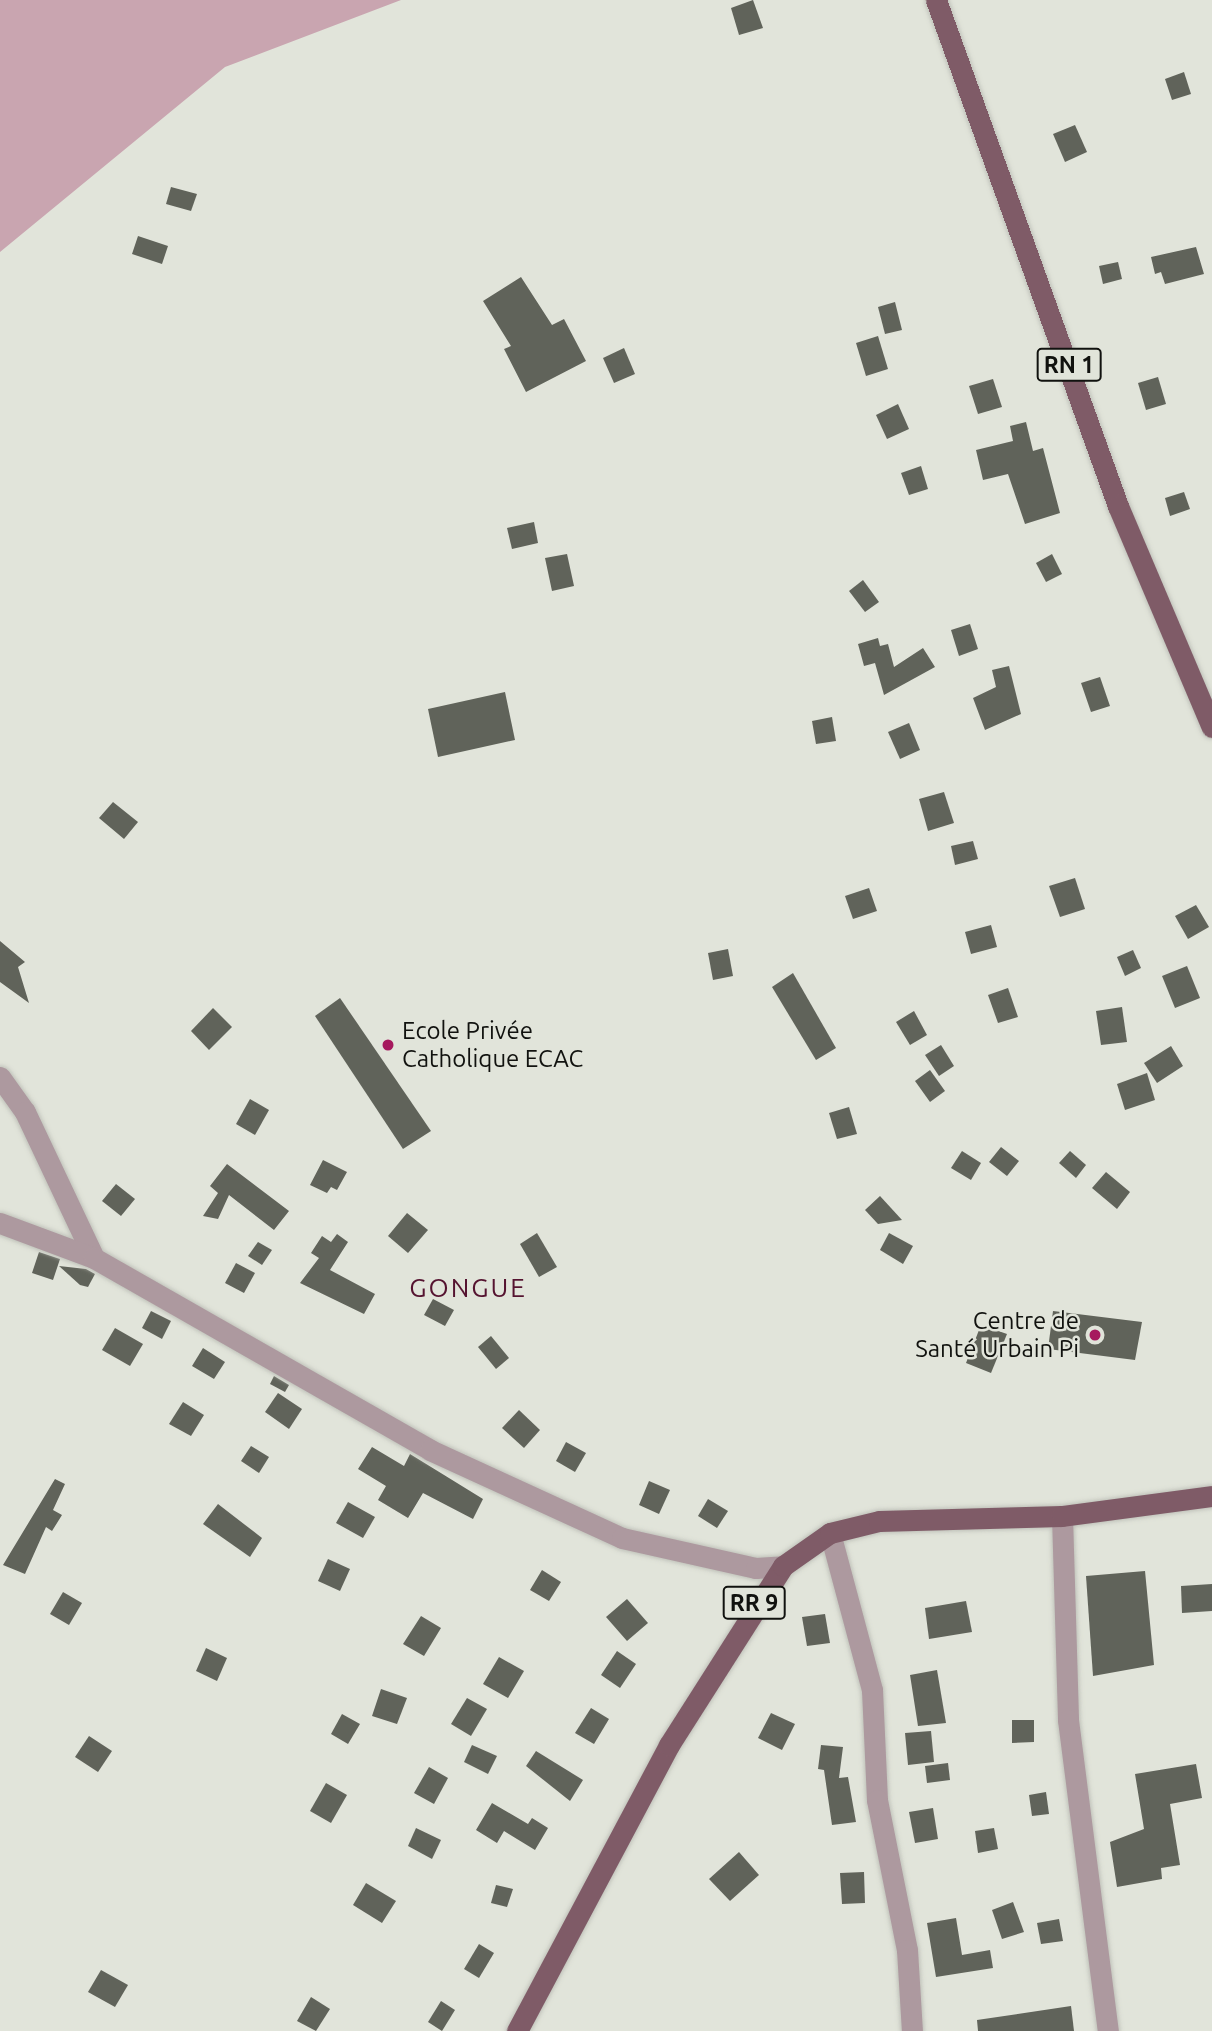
<!DOCTYPE html>
<meta charset="utf-8">
<style>
body{margin:0}
#map{position:relative;width:1212px;height:2031px;overflow:hidden;background:#e1e4da;font-family:Ubuntu,sans-serif}
div>[style]{position:absolute}
.green>*{inset:0;background:#c9a5b0}
.building>*{inset:0;background:#60635a}
.roads{filter:drop-shadow(0 0 2px #c0c2ba) drop-shadow(0 0 2px #c0c2ba)}
.minor>*{height:21px;margin:-10.5px;padding:0 10.5px;transform-origin:10.5px;border-radius:10.5px;background:#ad999f}
.primary>*{height:21px;margin:-10.5px;padding:0 10.5px;transform-origin:10.5px;border-radius:10.5px;background:#7f5b67}
.dots>*{width:19px;height:19px;translate:-50% -50%;box-sizing:border-box;border:4px solid #e1e4da;border-radius:50%}
span{translate:-50% -50%;white-space:nowrap;text-align:center;line-height:1.15;-webkit-text-stroke:5px #e1e4da;paint-order:stroke}
.shield-label span{padding:2px 5px;background:#e1e4da;border:2px solid;border-radius:5px;-webkit-text-stroke-width:0}
.shield-label{font-size:23px;color:#11120f;font-weight:700}
.poi-label{font-size:24px;color:#11120f}
.left{translate:0 -50%;text-align:left}
.right{translate:-100% -50%;text-align:right}
.neighbourhood-label{font-size:26px;color:#551330;letter-spacing:2px}
</style>
<div id="map">
<div class="green">
<i style="clip-path:polygon(0 0,401px 0,225px 67px,0 252px)"></i>
</div>
<div class="building">
<i style="clip-path:polygon(753px 0,763px 28px,739px 35px,731px 8px)"></i>
<i style="clip-path:polygon(1184px 72px,1191px 94px,1172px 100px,1165px 79px)"></i>
<i style="clip-path:polygon(1075px 125px,1087px 152px,1065px 162px,1053px 134px)"></i>
<i style="clip-path:polygon(171px 187px,197px 194px,191px 211px,166px 204px)"></i>
<i style="clip-path:polygon(138px 236px,168px 246px,162px 264px,132px 254px)"></i>
<i style="clip-path:polygon(1196px 247px,1204px 274px,1165px 284px,1161px 272px,1155px 274px,1151px 257px)"></i>
<i style="clip-path:polygon(1118px 262px,1122px 279px,1103px 284px,1099px 266px)"></i>
<i style="clip-path:polygon(521px 277px,552px 325px,564px 319px,586px 361px,526px 392px,504px 349px,511px 346px,483px 301px)"></i>
<i style="clip-path:polygon(895px 302px,902px 330px,885px 334px,878px 307px)"></i>
<i style="clip-path:polygon(878px 336px,888px 369px,866px 376px,856px 343px)"></i>
<i style="clip-path:polygon(624px 348px,635px 374px,614px 383px,603px 358px)"></i>
<i style="clip-path:polygon(1158px 377px,1166px 404px,1146px 410px,1138px 383px)"></i>
<i style="clip-path:polygon(993px 379px,1002px 407px,978px 414px,969px 386px)"></i>
<i style="clip-path:polygon(898px 404px,909px 429px,887px 439px,876px 415px)"></i>
<i style="clip-path:polygon(1026px 422px,1033px 451px,1043px 448px,1060px 513px,1025px 524px,1008px 474px,983px 480px,976px 450px,1013px 441px,1010px 426px)"></i>
<i style="clip-path:polygon(921px 466px,928px 489px,909px 495px,901px 473px)"></i>
<i style="clip-path:polygon(1184px 492px,1190px 509px,1170px 516px,1165px 498px)"></i>
<i style="clip-path:polygon(534px 522px,538px 543px,512px 549px,507px 528px)"></i>
<i style="clip-path:polygon(567px 554px,574px 586px,552px 591px,545px 558px)"></i>
<i style="clip-path:polygon(1052px 554px,1062px 574px,1046px 582px,1036px 563px)"></i>
<i style="clip-path:polygon(863px 580px,879px 602px,865px 612px,849px 591px)"></i>
<i style="clip-path:polygon(970px 624px,978px 649px,959px 656px,951px 630px)"></i>
<i style="clip-path:polygon(878px 638px,880px 646px,888px 644px,894px 667px,923px 648px,935px 667px,884px 695px,875px 663px,864px 666px,858px 644px)"></i>
<i style="clip-path:polygon(1009px 666px,1021px 714px,985px 730px,973px 698px,996px 687px,992px 670px)"></i>
<i style="clip-path:polygon(1100px 677px,1110px 706px,1091px 712px,1081px 683px)"></i>
<i style="clip-path:polygon(505px 692px,515px 740px,438px 757px,428px 709px)"></i>
<i style="clip-path:polygon(832px 717px,836px 741px,816px 744px,812px 721px)"></i>
<i style="clip-path:polygon(909px 723px,920px 750px,900px 759px,888px 732px)"></i>
<i style="clip-path:polygon(944px 792px,954px 823px,928px 831px,919px 799px)"></i>
<i style="clip-path:polygon(113px 802px,138px 822px,124px 839px,99px 818px)"></i>
<i style="clip-path:polygon(973px 841px,978px 859px,955px 865px,951px 846px)"></i>
<i style="clip-path:polygon(1075px 878px,1085px 909px,1060px 917px,1049px 886px)"></i>
<i style="clip-path:polygon(869px 888px,877px 911px,853px 919px,845px 896px)"></i>
<i style="clip-path:polygon(1196px 905px,1209px 927px,1188px 939px,1175px 916px)"></i>
<i style="clip-path:polygon(991px 925px,997px 947px,971px 954px,965px 932px)"></i>
<i style="clip-path:polygon(0 941px,25px 962px,18px 967px,29px 1003px,0 982px)"></i>
<i style="clip-path:polygon(728px 949px,733px 976px,713px 980px,708px 953px)"></i>
<i style="clip-path:polygon(1133px 950px,1141px 968px,1125px 976px,1117px 957px)"></i>
<i style="clip-path:polygon(1187px 966px,1200px 998px,1175px 1008px,1162px 976px)"></i>
<i style="clip-path:polygon(793px 973px,836px 1048px,816px 1060px,772px 987px)"></i>
<i style="clip-path:polygon(1008px 988px,1018px 1017px,998px 1023px,988px 995px)"></i>
<i style="clip-path:polygon(340px 998px,431px 1131px,403px 1149px,315px 1016px)"></i>
<i style="clip-path:polygon(1122px 1007px,1127px 1042px,1101px 1045px,1096px 1011px)"></i>
<i style="clip-path:polygon(213px 1008px,232px 1027px,209px 1050px,191px 1031px)"></i>
<i style="clip-path:polygon(914px 1011px,927px 1035px,910px 1045px,896px 1022px)"></i>
<i style="clip-path:polygon(941px 1045px,954px 1066px,939px 1076px,925px 1055px)"></i>
<i style="clip-path:polygon(1171px 1046px,1183px 1066px,1157px 1083px,1144px 1063px)"></i>
<i style="clip-path:polygon(930px 1070px,945px 1091px,930px 1102px,915px 1081px)"></i>
<i style="clip-path:polygon(1147px 1073px,1155px 1100px,1125px 1110px,1117px 1084px)"></i>
<i style="clip-path:polygon(250px 1099px,269px 1110px,255px 1135px,236px 1124px)"></i>
<i style="clip-path:polygon(849px 1107px,857px 1134px,837px 1139px,829px 1113px)"></i>
<i style="clip-path:polygon(1001px 1147px,1019px 1161px,1007px 1176px,989px 1162px)"></i>
<i style="clip-path:polygon(962px 1151px,981px 1163px,971px 1180px,951px 1168px)"></i>
<i style="clip-path:polygon(1070px 1151px,1086px 1165px,1076px 1178px,1059px 1163px)"></i>
<i style="clip-path:polygon(323px 1160px,347px 1172px,337px 1190px,331px 1187px,327px 1193px,310px 1185px)"></i>
<i style="clip-path:polygon(227px 1164px,289px 1211px,274px 1230px,229px 1195px,218px 1219px,203px 1216px,218px 1193px,210px 1186px)"></i>
<i style="clip-path:polygon(1106px 1172px,1130px 1192px,1117px 1209px,1092px 1188px)"></i>
<i style="clip-path:polygon(116px 1184px,135px 1199px,121px 1216px,102px 1201px)"></i>
<i style="clip-path:polygon(880px 1196px,902px 1220px,878px 1224px,865px 1210px)"></i>
<i style="clip-path:polygon(407px 1213px,428px 1230px,408px 1253px,388px 1236px)"></i>
<i style="clip-path:polygon(537px 1233px,557px 1267px,539px 1277px,520px 1244px)"></i>
<i style="clip-path:polygon(889px 1233px,913px 1246px,903px 1264px,880px 1250px)"></i>
<i style="clip-path:polygon(337px 1234px,348px 1242px,330px 1270px,375px 1294px,364px 1314px,300px 1283px,319px 1258px,311px 1253px,322px 1236px,331px 1242px)"></i>
<i style="clip-path:polygon(258px 1242px,272px 1250px,262px 1265px,248px 1256px)"></i>
<i style="clip-path:polygon(39px 1252px,60px 1259px,53px 1280px,32px 1273px)"></i>
<i style="clip-path:polygon(236px 1263px,255px 1273px,244px 1293px,225px 1283px)"></i>
<i style="clip-path:polygon(59px 1266px,86px 1269px,95px 1274px,88px 1287px,80px 1285px)"></i>
<i style="clip-path:polygon(433px 1299px,454px 1310px,445px 1326px,424px 1315px)"></i>
<i style="clip-path:polygon(151px 1311px,171px 1321px,162px 1339px,142px 1328px)"></i>
<i style="clip-path:polygon(1053px 1311px,1142px 1322px,1135px 1360px,1048px 1349px)"></i>
<i style="clip-path:polygon(981px 1325px,1007px 1334px,991px 1373px,966px 1363px)"></i>
<i style="clip-path:polygon(115px 1328px,143px 1344px,130px 1366px,102px 1350px)"></i>
<i style="clip-path:polygon(491px 1336px,509px 1358px,496px 1369px,478px 1347px)"></i>
<i style="clip-path:polygon(203px 1348px,225px 1362px,214px 1379px,192px 1366px)"></i>
<i style="clip-path:polygon(274px 1376px,289px 1385px,285px 1392px,270px 1384px)"></i>
<i style="clip-path:polygon(278px 1393px,302px 1409px,289px 1429px,265px 1412px)"></i>
<i style="clip-path:polygon(183px 1402px,204px 1415px,191px 1436px,169px 1424px)"></i>
<i style="clip-path:polygon(519px 1410px,540px 1430px,524px 1448px,502px 1428px)"></i>
<i style="clip-path:polygon(566px 1442px,586px 1453px,575px 1472px,556px 1461px)"></i>
<i style="clip-path:polygon(251px 1446px,269px 1457px,259px 1473px,241px 1461px)"></i>
<i style="clip-path:polygon(372px 1447px,404px 1466px,410px 1454px,483px 1499px,473px 1519px,423px 1493px,408px 1518px,378px 1500px,386px 1486px,358px 1469px)"></i>
<i style="clip-path:polygon(55px 1479px,65px 1484px,53px 1510px,62px 1515px,52px 1531px,46px 1527px,25px 1574px,3px 1565px)"></i>
<i style="clip-path:polygon(649px 1481px,670px 1490px,659px 1514px,639px 1505px)"></i>
<i style="clip-path:polygon(708px 1499px,728px 1511px,717px 1528px,698px 1516px)"></i>
<i style="clip-path:polygon(348px 1502px,375px 1517px,363px 1538px,336px 1523px)"></i>
<i style="clip-path:polygon(218px 1504px,262px 1538px,250px 1557px,203px 1524px)"></i>
<i style="clip-path:polygon(328px 1559px,350px 1569px,340px 1591px,318px 1581px)"></i>
<i style="clip-path:polygon(542px 1570px,561px 1582px,549px 1601px,530px 1590px)"></i>
<i style="clip-path:polygon(1145px 1571px,1154px 1665px,1093px 1676px,1086px 1576px)"></i>
<i style="clip-path:polygon(1212px 1584px,1212px 1611px,1182px 1613px,1181px 1586px)"></i>
<i style="clip-path:polygon(63px 1592px,82px 1603px,69px 1625px,50px 1614px)"></i>
<i style="clip-path:polygon(627px 1599px,648px 1623px,627px 1641px,606px 1617px)"></i>
<i style="clip-path:polygon(966px 1601px,972px 1632px,929px 1639px,925px 1608px)"></i>
<i style="clip-path:polygon(825px 1614px,830px 1643px,807px 1646px,802px 1617px)"></i>
<i style="clip-path:polygon(421px 1616px,441px 1628px,424px 1656px,403px 1644px)"></i>
<i style="clip-path:polygon(206px 1648px,227px 1658px,217px 1681px,196px 1671px)"></i>
<i style="clip-path:polygon(617px 1651px,636px 1664px,620px 1688px,601px 1675px)"></i>
<i style="clip-path:polygon(499px 1657px,524px 1671px,508px 1698px,483px 1684px)"></i>
<i style="clip-path:polygon(937px 1670px,946px 1723px,918px 1726px,910px 1675px)"></i>
<i style="clip-path:polygon(381px 1689px,407px 1698px,397px 1724px,372px 1716px)"></i>
<i style="clip-path:polygon(467px 1698px,487px 1709px,471px 1736px,451px 1724px)"></i>
<i style="clip-path:polygon(591px 1708px,609px 1719px,594px 1744px,575px 1733px)"></i>
<i style="clip-path:polygon(771px 1713px,795px 1724px,782px 1750px,758px 1738px)"></i>
<i style="clip-path:polygon(342px 1714px,360px 1724px,348px 1744px,331px 1734px)"></i>
<i style="clip-path:polygon(1012px 1720px,1034px 1720px,1034px 1742px,1012px 1743px)"></i>
<i style="clip-path:polygon(931px 1731px,934px 1762px,908px 1765px,905px 1733px)"></i>
<i style="clip-path:polygon(89px 1736px,112px 1751px,98px 1772px,75px 1757px)"></i>
<i style="clip-path:polygon(472px 1745px,497px 1756px,488px 1774px,464px 1762px)"></i>
<i style="clip-path:polygon(821px 1745px,843px 1747px,839px 1778px,848px 1777px,856px 1822px,832px 1825px,824px 1770px,818px 1769px)"></i>
<i style="clip-path:polygon(536px 1751px,583px 1780px,570px 1801px,526px 1766px)"></i>
<i style="clip-path:polygon(948px 1763px,950px 1780px,927px 1783px,925px 1766px)"></i>
<i style="clip-path:polygon(1196px 1764px,1202px 1798px,1170px 1804px,1180px 1865px,1161px 1868px,1162px 1879px,1117px 1887px,1110px 1842px,1144px 1829px,1135px 1774px)"></i>
<i style="clip-path:polygon(429px 1767px,448px 1778px,434px 1804px,414px 1793px)"></i>
<i style="clip-path:polygon(326px 1783px,347px 1795px,331px 1823px,310px 1811px)"></i>
<i style="clip-path:polygon(1046px 1792px,1049px 1814px,1032px 1816px,1029px 1795px)"></i>
<i style="clip-path:polygon(492px 1803px,528px 1824px,532px 1818px,548px 1828px,535px 1850px,504px 1831px,497px 1843px,476px 1830px)"></i>
<i style="clip-path:polygon(933px 1808px,938px 1839px,915px 1843px,909px 1812px)"></i>
<i style="clip-path:polygon(416px 1828px,441px 1840px,432px 1859px,408px 1846px)"></i>
<i style="clip-path:polygon(994px 1828px,998px 1849px,978px 1853px,975px 1831px)"></i>
<i style="clip-path:polygon(739px 1852px,759px 1875px,730px 1901px,709px 1879px)"></i>
<i style="clip-path:polygon(864px 1872px,865px 1903px,842px 1904px,840px 1873px)"></i>
<i style="clip-path:polygon(366px 1883px,396px 1901px,382px 1923px,353px 1905px)"></i>
<i style="clip-path:polygon(496px 1885px,513px 1889px,507px 1907px,491px 1903px)"></i>
<i style="clip-path:polygon(1013px 1902px,1024px 1932px,1002px 1939px,992px 1910px)"></i>
<i style="clip-path:polygon(956px 1918px,962px 1955px,990px 1950px,993px 1968px,936px 1977px,927px 1923px)"></i>
<i style="clip-path:polygon(1059px 1919px,1063px 1941px,1041px 1944px,1037px 1923px)"></i>
<i style="clip-path:polygon(479px 1944px,494px 1953px,479px 1978px,464px 1969px)"></i>
<i style="clip-path:polygon(101px 1970px,128px 1985px,115px 2007px,88px 1992px)"></i>
<i style="clip-path:polygon(311px 1997px,330px 2009px,316px 2031px,297px 2021px)"></i>
<i style="clip-path:polygon(441px 2001px,455px 2010px,442px 2031px,428px 2022px)"></i>
<i style="clip-path:polygon(1071px 2006px,1074px 2031px,978px 2031px,977px 2020px)"></i>
</div>
<div class="roads">
<div class="minor">
<i style="left:0;top:1077px;width:43px;rotate:54.5deg"></i>
<i style="left:25px;top:1112px;width:161px;rotate:64.7deg"></i>
<i style="left:0;top:1223px;width:100px;rotate:20.4deg"></i>
<i style="left:94px;top:1258px;width:387px;rotate:29.7deg"></i>
<i style="left:430px;top:1450px;width:211px;rotate:24.6deg"></i>
<i style="left:622px;top:1538px;width:137px;rotate:12.6deg"></i>
<i style="left:756px;top:1568px;width:27px;rotate:-4deg"></i>
<i style="left:1062px;top:1516px;width:204px;rotate:88.3deg"></i>
<i style="left:1068px;top:1720px;width:314px;rotate:82.7deg"></i>
<i style="left:830px;top:1533px;width:163px;rotate:75deg"></i>
<i style="left:872px;top:1690px;width:110px;rotate:87.4deg"></i>
<i style="left:877px;top:1800px;width:153px;rotate:78.7deg"></i>
<i style="left:907px;top:1950px;width:81px;rotate:86.5deg"></i>
</div>
<div class="primary">
<i style="left:936px;top:0;width:538px;rotate:70.22deg"></i>
<i style="left:1118px;top:506px;width:240px;rotate:67deg"></i>
<i style="left:517px;top:2031px;width:324px;rotate:-62deg"></i>
<i style="left:669px;top:1745px;width:212px;rotate:-57.5deg"></i>
<i style="left:783px;top:1566px;width:57px;rotate:-35.1deg"></i>
<i style="left:830px;top:1533px;width:50px;rotate:-13.8deg"></i>
<i style="left:879px;top:1521px;width:183px;rotate:-1.6deg"></i>
<i style="left:1062px;top:1516px;width:151px;rotate:-7.6deg"></i>
</div>
</div>
<div class="dots">
<i style="left:388px;top:1045px;background:#a6195e"></i>
<i style="left:1095px;top:1335px;background:#a6195e"></i>
</div>
<div class="shield-label">
<span style="left:1069px;top:365px">RN 1</span>
<span style="left:754px;top:1603px">RR 9</span>
</div>
<div class="poi-label">
<span class="left" style="left:402px;top:1045px">Ecole Privée<br>Catholique ECAC</span>
<span class="right" style="left:1079px;top:1335px">Centre de<br>Santé Urbain Pi</span>
</div>
<div class="neighbourhood-label">
<span style="left:468px;top:1288px">GONGUE</span>
</div>
</div>
